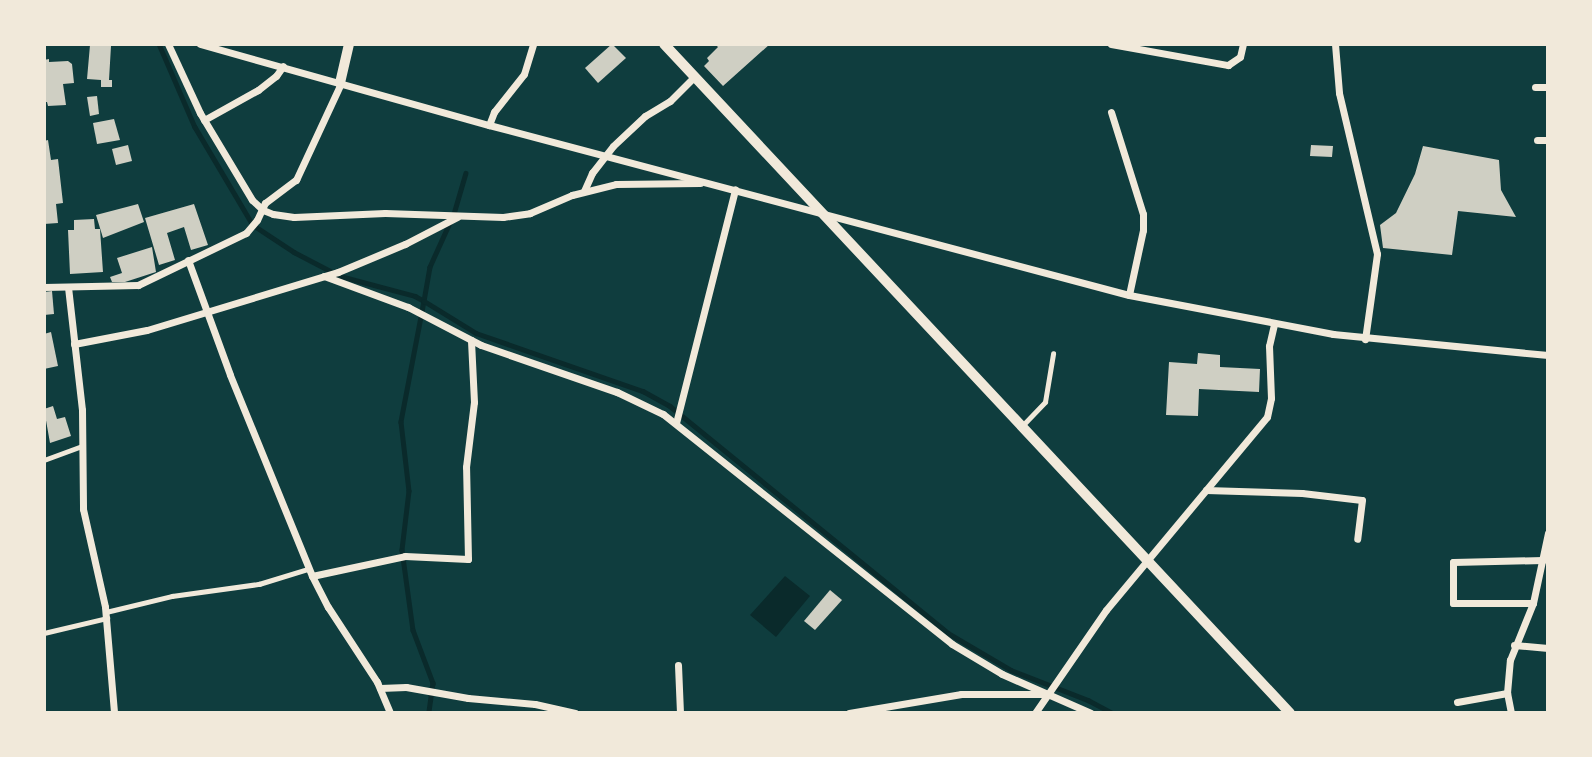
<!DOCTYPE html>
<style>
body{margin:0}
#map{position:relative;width:1592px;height:757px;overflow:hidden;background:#0f3d3e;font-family:Inter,sans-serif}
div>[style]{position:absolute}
.water>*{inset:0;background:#0a2a2b}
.stream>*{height:4.5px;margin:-2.25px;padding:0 2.25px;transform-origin:2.25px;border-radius:2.25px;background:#0a2a2b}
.building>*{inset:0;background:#cfcfc3}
.service>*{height:4.5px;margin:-2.25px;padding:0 2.25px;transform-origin:2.25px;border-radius:2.25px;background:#f1e9da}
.minor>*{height:7px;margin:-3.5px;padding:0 3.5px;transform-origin:3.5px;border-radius:3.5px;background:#f1e9da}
.tertiary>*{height:10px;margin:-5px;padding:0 5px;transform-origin:5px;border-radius:5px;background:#f1e9da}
span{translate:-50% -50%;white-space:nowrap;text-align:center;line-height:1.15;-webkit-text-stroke:7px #f1e9da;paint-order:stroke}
.frame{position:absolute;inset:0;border:46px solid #f1e9da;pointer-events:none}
</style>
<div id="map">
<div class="water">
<i style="clip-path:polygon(785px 576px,810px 596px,776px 637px,750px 615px)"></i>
</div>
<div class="stream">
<i style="left:159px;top:44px;width:90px;rotate:66.6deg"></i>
<i style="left:195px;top:127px;width:114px;rotate:59.4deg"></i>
<i style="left:253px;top:225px;width:49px;rotate:33.4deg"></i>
<i style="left:294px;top:252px;width:52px;rotate:27.6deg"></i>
<i style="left:340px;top:276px;width:78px;rotate:14.9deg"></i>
<i style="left:415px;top:296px;width:10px;rotate:29deg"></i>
<i style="left:424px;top:301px;width:123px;rotate:100.8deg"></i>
<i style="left:401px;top:422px;width:69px;rotate:83.4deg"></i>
<i style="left:409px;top:491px;width:59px;rotate:96.8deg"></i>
<i style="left:402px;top:550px;width:81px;rotate:82.2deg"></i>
<i style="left:413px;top:630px;width:57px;rotate:69.3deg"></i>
<i style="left:433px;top:683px;width:30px;rotate:98deg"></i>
<i style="left:466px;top:173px;width:43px;rotate:106.3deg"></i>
<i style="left:454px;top:214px;width:58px;rotate:114.4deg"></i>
<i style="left:430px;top:267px;width:35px;rotate:100deg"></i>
<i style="left:424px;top:301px;width:61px;rotate:31.6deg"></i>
<i style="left:476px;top:333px;width:177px;rotate:19.2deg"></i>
<i style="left:643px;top:391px;width:31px;rotate:29deg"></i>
<i style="left:670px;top:406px;width:359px;rotate:39.2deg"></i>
<i style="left:948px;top:633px;width:73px;rotate:30.4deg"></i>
<i style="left:1011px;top:670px;width:83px;rotate:21.3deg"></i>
<i style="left:1088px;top:700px;width:27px;rotate:28deg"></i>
</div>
<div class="building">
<i style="clip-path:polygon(612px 44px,626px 58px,598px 83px,585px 68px)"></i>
<i style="clip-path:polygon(715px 44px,770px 44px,723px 86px,704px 66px,709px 61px,707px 58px,718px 47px)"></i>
<i style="clip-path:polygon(90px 45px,111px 46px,109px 80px,112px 80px,112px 87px,101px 87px,101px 80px,87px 79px)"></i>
<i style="clip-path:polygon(49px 59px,49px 62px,68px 61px,72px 64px,74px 83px,63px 84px,66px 105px,48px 106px,47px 102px,44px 102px,44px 60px)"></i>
<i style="clip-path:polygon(97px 96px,99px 114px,90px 116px,87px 97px)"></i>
<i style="clip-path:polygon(114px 119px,120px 140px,97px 144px,93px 123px)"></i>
<i style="clip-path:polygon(48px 140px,51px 160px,58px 159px,63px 203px,56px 204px,58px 223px,44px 224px,44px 141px)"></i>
<i style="clip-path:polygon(128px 145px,132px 161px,116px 165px,112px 149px)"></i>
<i style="clip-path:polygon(1311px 145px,1333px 146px,1332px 157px,1310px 156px)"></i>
<i style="clip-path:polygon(1423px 146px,1499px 160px,1501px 190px,1516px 217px,1458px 211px,1452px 255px,1383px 248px,1380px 225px,1396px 213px,1415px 174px)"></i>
<i style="clip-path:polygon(138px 204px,144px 222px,103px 238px,96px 215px)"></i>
<i style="clip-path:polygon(194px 204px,208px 245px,191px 250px,184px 227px,167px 233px,175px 260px,159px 265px,145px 218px)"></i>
<i style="clip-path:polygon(94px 219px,95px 229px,100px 229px,103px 272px,70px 274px,68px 230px,74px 230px,74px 220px)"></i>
<i style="clip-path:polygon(152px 247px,156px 272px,125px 282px,112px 282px,110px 277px,122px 273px,117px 258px)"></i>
<i style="clip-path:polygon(52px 291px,54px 314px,44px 315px,44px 292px)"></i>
<i style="clip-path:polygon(51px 332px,58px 366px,44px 369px,44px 334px)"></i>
<i style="clip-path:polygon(1198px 353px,1220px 355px,1220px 367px,1260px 369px,1259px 392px,1199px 389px,1198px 416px,1166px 415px,1169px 362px,1197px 364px)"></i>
<i style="clip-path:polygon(53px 406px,57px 419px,65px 417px,71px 436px,50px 443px,44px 409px)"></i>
<i style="clip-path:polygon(830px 590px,842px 600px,815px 630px,804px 621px)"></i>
</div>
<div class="service">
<i style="left:1022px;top:426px;width:33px;rotate:-46deg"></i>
<i style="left:1045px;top:402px;width:49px;rotate:-80.5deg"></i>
<i style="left:44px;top:460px;width:40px;rotate:-20.2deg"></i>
<i style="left:106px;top:612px;width:68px;rotate:-13.6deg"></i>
<i style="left:172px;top:596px;width:88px;rotate:-7.9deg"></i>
<i style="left:259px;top:584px;width:51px;rotate:-17deg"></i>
<i style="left:44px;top:633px;width:65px;rotate:-13.4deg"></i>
</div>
<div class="minor">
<i style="left:168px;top:44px;width:76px;rotate:65.1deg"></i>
<i style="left:200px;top:113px;width:101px;rotate:59.1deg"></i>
<i style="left:252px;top:200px;width:15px;rotate:42deg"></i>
<i style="left:263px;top:210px;width:11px;rotate:22deg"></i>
<i style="left:273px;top:214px;width:21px;rotate:8deg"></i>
<i style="left:294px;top:217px;width:91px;rotate:-2.5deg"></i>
<i style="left:385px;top:213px;width:118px;rotate:1.9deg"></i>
<i style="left:503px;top:217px;width:27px;rotate:-8deg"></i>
<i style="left:530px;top:213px;width:46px;rotate:-23.2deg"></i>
<i style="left:572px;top:195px;width:45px;rotate:-14deg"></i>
<i style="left:616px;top:184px;width:84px;rotate:-0.7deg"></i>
<i style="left:200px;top:44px;width:300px;rotate:15.7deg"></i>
<i style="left:489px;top:125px;width:662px;rotate:14.88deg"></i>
<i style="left:1129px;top:295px;width:208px;rotate:10.8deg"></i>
<i style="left:1333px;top:334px;width:216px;rotate:5.6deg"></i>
<i style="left:1111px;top:44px;width:119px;rotate:10.2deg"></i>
<i style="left:1228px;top:65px;width:14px;rotate:-34deg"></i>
<i style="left:1240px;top:57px;width:13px;rotate:-77deg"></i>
<i style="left:1335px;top:44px;width:49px;rotate:85.3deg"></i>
<i style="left:1339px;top:93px;width:165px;rotate:76.7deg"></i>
<i style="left:1377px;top:254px;width:86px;rotate:98deg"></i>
<i style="left:1535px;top:87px;width:13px"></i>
<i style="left:1111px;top:112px;width:107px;rotate:72.6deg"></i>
<i style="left:1143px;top:214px;width:16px;rotate:90deg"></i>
<i style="left:1143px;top:230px;width:66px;rotate:102.2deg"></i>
<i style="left:204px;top:120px;width:62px;rotate:-29.1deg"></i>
<i style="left:258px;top:90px;width:23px;rotate:-38deg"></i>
<i style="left:276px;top:76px;width:12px;rotate:-55deg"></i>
<i style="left:489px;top:125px;width:14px;rotate:-69deg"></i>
<i style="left:494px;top:112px;width:48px;rotate:-51.7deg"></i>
<i style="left:524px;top:74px;width:31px;rotate:-73deg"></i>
<i style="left:1537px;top:140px;width:11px"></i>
<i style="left:584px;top:191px;width:20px;rotate:-66deg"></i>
<i style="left:592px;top:173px;width:34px;rotate:-52deg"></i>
<i style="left:613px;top:146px;width:44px;rotate:-43.2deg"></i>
<i style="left:645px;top:116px;width:29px;rotate:-31deg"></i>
<i style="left:670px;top:101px;width:35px;rotate:-45deg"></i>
<i style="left:188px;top:260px;width:122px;rotate:69.9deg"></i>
<i style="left:230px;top:375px;width:217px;rotate:67.8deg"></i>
<i style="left:312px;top:576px;width:35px;rotate:63deg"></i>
<i style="left:328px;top:607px;width:90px;rotate:56.8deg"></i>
<i style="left:377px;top:682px;width:34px;rotate:67deg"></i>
<i style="left:324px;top:276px;width:90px;rotate:20.3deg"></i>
<i style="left:408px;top:307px;width:82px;rotate:27.5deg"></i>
<i style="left:481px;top:345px;width:144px;rotate:19.1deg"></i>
<i style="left:617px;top:392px;width:51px;rotate:25.6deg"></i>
<i style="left:663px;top:414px;width:369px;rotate:38.5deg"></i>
<i style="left:952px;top:644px;width:58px;rotate:31deg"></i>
<i style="left:1002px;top:674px;width:97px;rotate:23.7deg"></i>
<i style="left:44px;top:287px;width:94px;rotate:-1.2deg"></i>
<i style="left:138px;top:285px;width:120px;rotate:-25.7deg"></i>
<i style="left:246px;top:233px;width:17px;rotate:-50deg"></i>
<i style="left:257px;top:220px;width:19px;rotate:-65deg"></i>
<i style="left:265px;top:203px;width:39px;rotate:-37deg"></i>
<i style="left:296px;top:180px;width:107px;rotate:-65.1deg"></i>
<i style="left:68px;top:287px;width:124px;rotate:83.5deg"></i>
<i style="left:82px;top:410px;width:99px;rotate:89.4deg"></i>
<i style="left:83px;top:509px;width:100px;rotate:77.3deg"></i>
<i style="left:105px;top:607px;width:106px;rotate:85.1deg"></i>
<i style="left:74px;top:344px;width:74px;rotate:-10.9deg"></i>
<i style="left:147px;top:330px;width:200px;rotate:-16.9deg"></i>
<i style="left:338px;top:272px;width:73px;rotate:-22.7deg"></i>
<i style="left:405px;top:244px;width:59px;rotate:-27.4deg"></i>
<i style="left:676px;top:423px;width:241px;rotate:-75.8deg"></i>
<i style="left:1206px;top:490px;width:96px;rotate:1.8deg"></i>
<i style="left:1302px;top:493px;width:60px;rotate:6.7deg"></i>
<i style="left:1362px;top:500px;width:39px;rotate:97deg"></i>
<i style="left:312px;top:576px;width:95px;rotate:-12.1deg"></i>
<i style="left:405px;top:556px;width:63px;rotate:2.7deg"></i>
<i style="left:468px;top:559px;width:92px;rotate:-91.2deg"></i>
<i style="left:466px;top:467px;width:65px;rotate:-83deg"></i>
<i style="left:474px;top:402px;width:62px;rotate:-92.8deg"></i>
<i style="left:1533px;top:603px;width:80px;rotate:180deg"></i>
<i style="left:1453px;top:603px;width:41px;rotate:-90deg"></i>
<i style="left:1453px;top:562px;width:90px;rotate:-1.3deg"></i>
<i style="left:1514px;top:645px;width:34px;rotate:5deg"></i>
<i style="left:678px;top:665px;width:48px;rotate:87.6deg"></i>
<i style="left:380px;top:688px;width:26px;rotate:-2deg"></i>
<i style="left:406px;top:687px;width:63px;rotate:10.1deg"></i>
<i style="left:468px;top:698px;width:67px;rotate:5.1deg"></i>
<i style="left:535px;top:704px;width:41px;rotate:12.7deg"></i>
<i style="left:1457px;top:702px;width:51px;rotate:-10.2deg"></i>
<i style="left:849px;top:713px;width:114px;rotate:-9.6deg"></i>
<i style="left:961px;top:694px;width:81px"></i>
<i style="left:1035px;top:713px;width:125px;rotate:-55.4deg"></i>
<i style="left:1106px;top:610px;width:251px;rotate:-50.2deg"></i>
<i style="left:1267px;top:417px;width:19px;rotate:-78deg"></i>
<i style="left:1271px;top:398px;width:52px;rotate:-92.2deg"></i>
<i style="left:1269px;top:346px;width:23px;rotate:-77deg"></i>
<i style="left:1511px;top:713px;width:20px;rotate:-101deg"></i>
<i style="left:1507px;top:693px;width:33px;rotate:-85deg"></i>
<i style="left:1510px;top:660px;width:61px;rotate:-68deg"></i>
<i style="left:1533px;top:603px;width:72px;rotate:-77.9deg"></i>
</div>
<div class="tertiary">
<i style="left:664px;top:44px;width:916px;rotate:46.9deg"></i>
<i style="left:340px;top:83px;width:40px;rotate:-77deg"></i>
</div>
<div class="frame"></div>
</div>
